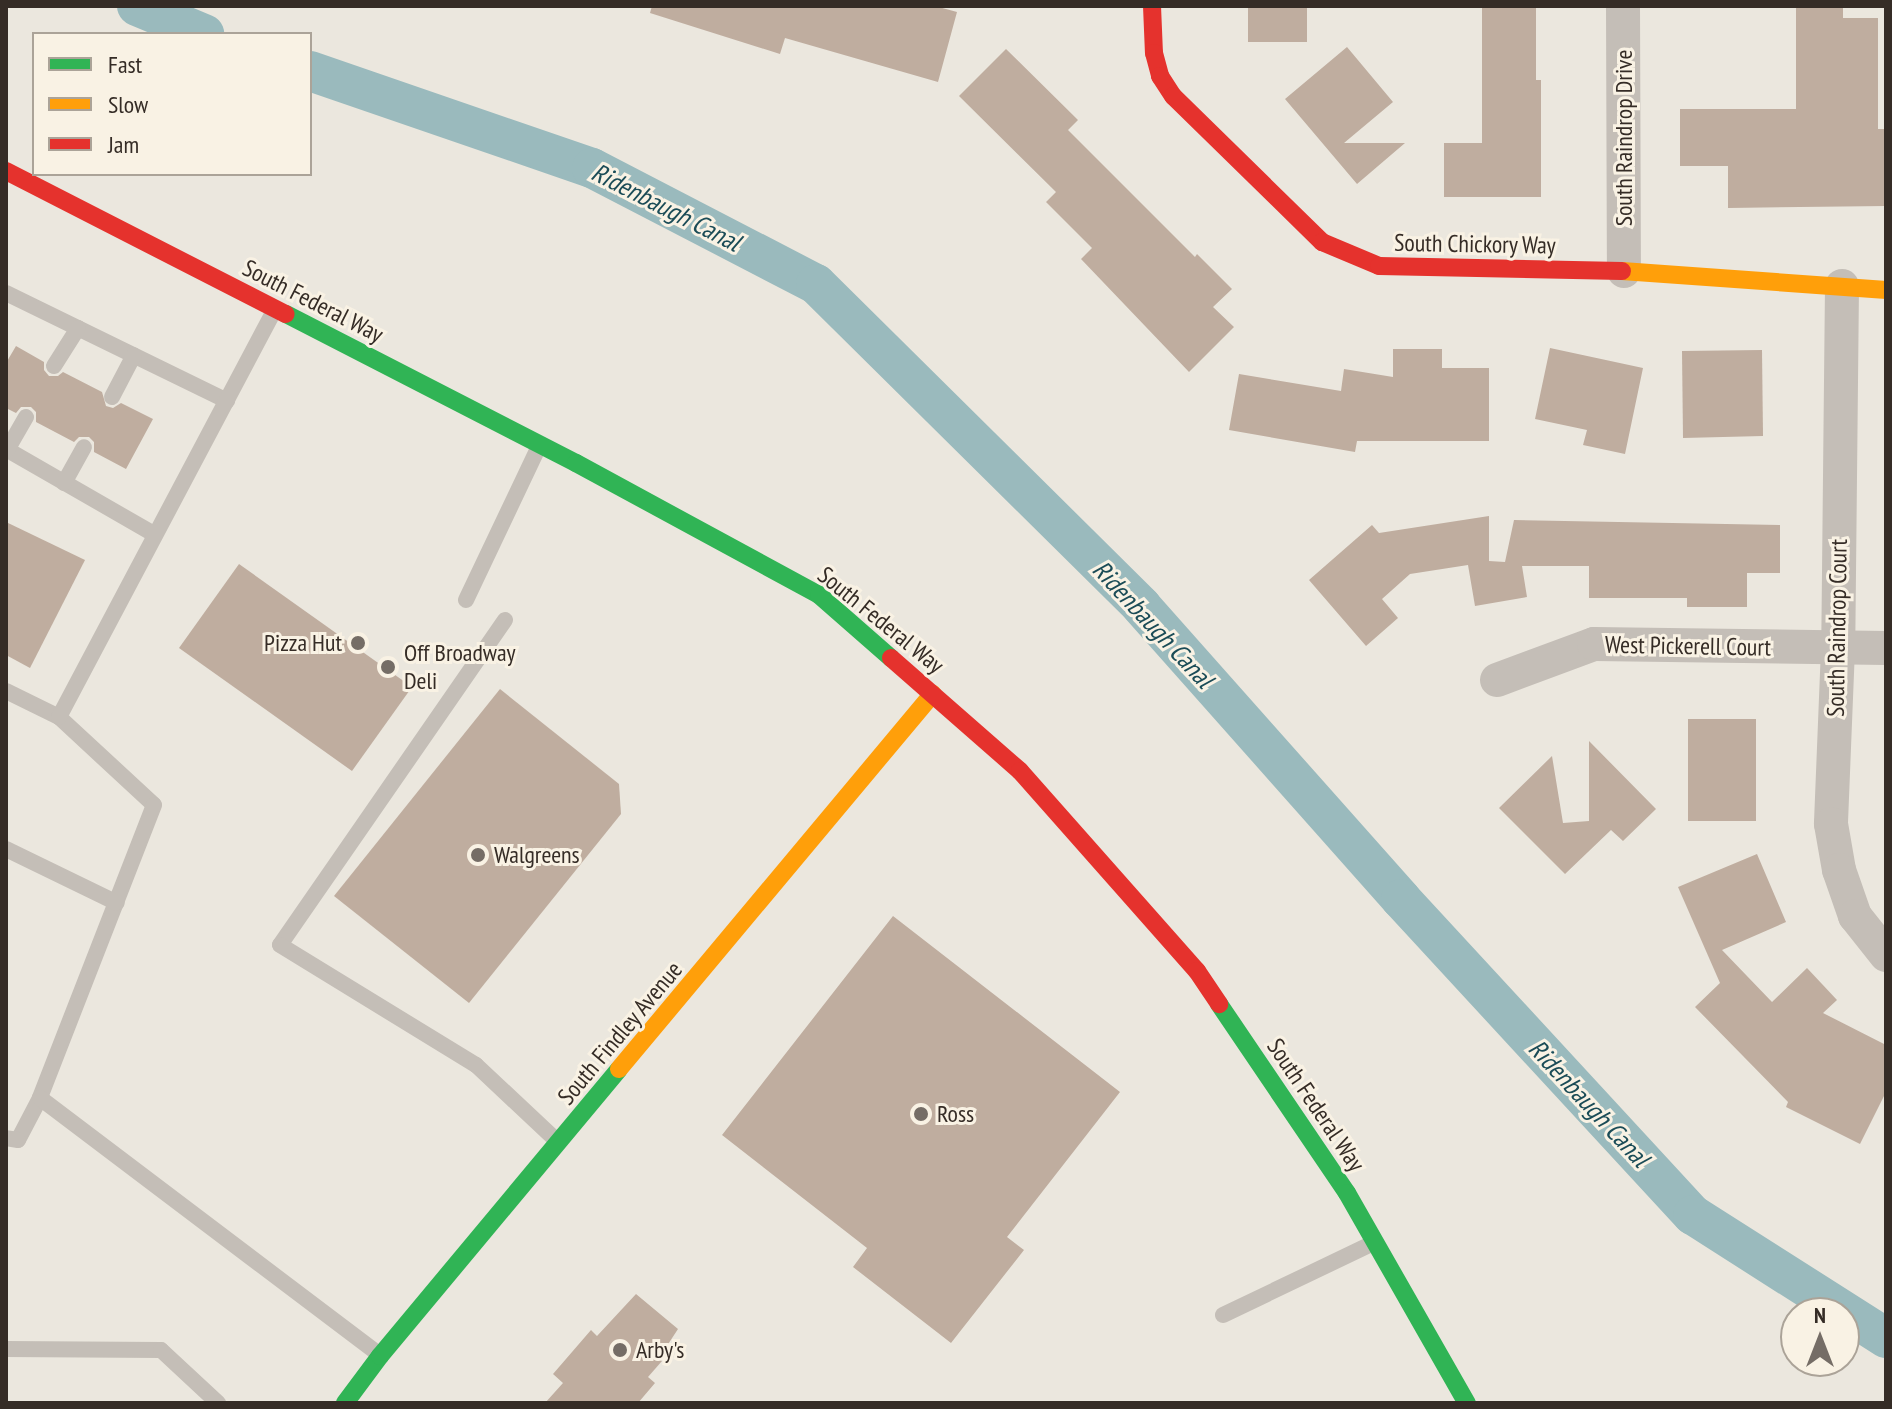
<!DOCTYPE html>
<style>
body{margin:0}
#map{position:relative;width:1892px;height:1409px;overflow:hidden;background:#ebe7de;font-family:"PT Sans Narrow",sans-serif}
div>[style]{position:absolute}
.canal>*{height:40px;margin:-20px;padding:0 20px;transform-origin:20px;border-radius:20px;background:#9ababd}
.building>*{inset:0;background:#bfad9f}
.lane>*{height:16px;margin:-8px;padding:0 8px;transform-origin:8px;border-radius:8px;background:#c4beb7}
.street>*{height:34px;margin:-17px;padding:0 17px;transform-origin:17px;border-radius:17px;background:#c4beb7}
.fast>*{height:18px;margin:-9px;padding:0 9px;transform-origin:9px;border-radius:9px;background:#30b455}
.slow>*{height:18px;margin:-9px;padding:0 9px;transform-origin:9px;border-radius:9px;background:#ff9f0a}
.jam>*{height:18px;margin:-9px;padding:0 9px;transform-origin:9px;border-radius:9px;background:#e5322d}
.dots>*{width:22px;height:22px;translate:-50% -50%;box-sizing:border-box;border:4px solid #f9f2e4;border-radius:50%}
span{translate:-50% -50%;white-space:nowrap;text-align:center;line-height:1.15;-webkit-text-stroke:6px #f9f2e4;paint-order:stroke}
.street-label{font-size:24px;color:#352c26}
.poi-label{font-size:24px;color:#352c26}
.right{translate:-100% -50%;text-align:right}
.left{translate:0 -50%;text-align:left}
.water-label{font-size:26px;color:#1b4c57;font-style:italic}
.frame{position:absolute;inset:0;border:8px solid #352c26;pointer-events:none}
.legend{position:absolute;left:32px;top:32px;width:280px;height:144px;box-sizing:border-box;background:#f9f2e4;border:2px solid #aba398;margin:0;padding:10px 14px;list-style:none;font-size:24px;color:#352c26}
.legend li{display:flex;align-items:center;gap:16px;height:40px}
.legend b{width:40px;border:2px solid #aba398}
.north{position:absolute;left:1780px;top:1297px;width:80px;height:80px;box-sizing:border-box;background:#f9f2e4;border:2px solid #aba398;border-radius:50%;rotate:0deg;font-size:22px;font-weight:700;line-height:32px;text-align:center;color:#352c26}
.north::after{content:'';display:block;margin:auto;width:28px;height:36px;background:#756d66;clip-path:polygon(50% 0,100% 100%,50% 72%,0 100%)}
</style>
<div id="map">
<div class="canal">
<i style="left:137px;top:6px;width:73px;rotate:22.7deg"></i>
<i style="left:310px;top:71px;width:298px;rotate:19deg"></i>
<i style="left:592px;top:168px;width:252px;rotate:27.4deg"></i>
<i style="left:816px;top:284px;width:458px;rotate:44.7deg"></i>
<i style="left:1141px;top:606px;width:392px;rotate:48.4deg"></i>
<i style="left:1401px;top:899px;width:430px;rotate:47.3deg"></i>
<i style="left:1693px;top:1215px;width:229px;rotate:32.5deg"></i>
</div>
<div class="building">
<i style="clip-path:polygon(652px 6px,935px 6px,957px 12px,938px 82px,785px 38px,780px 54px,650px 13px)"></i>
<i style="clip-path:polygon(1248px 6px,1307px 6px,1307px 42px,1248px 42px)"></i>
<i style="clip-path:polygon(1482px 6px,1536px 6px,1536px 80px,1541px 80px,1541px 197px,1444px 197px,1444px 143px,1482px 143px)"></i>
<i style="clip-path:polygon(1796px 6px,1843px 6px,1843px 18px,1878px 18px,1878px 129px,1886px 129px,1886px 206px,1728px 208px,1728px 166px,1680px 166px,1680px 109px,1796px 109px)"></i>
<i style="clip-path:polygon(1347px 47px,1393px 102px,1344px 143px,1405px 143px,1357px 184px,1285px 99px)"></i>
<i style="clip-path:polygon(1006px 49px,1078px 120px,1068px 130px,1195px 257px,1197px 254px,1232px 289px,1213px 307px,1234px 327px,1189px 372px,1081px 259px,1092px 248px,1046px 202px,1056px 192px,959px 96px)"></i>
<i style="clip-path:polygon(16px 346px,44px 362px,44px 370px,49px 376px,58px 376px,63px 372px,102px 392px,106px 406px,113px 408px,121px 403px,153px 419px,126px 469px,94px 452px,94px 442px,89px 437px,79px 437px,74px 442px,36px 422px,36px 412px,31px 407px,21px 407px,16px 413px,6px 408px,6px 363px)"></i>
<i style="clip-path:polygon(1550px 348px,1643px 368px,1625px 454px,1583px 445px,1587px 430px,1535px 419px)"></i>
<i style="clip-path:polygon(1393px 349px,1442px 349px,1442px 368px,1489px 368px,1489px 441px,1357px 441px,1355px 452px,1229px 430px,1239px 374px,1341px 391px,1344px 369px,1393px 377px)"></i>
<i style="clip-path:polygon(1762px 350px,1763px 436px,1683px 438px,1682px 351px)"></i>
<i style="clip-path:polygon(1489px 516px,1489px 561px,1505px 562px,1514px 520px,1780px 525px,1780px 573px,1747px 573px,1747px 607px,1687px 607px,1687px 598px,1589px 598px,1589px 566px,1522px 566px,1527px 597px,1475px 606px,1468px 565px,1410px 574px,1382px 599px,1398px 618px,1366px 646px,1309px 580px,1372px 525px,1379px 533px)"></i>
<i style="clip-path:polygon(6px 522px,85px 560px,30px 668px,6px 655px)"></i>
<i style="clip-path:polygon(239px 564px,412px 687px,352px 771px,179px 648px)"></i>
<i style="clip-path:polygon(500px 689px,619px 784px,621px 814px,469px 1003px,334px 896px)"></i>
<i style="clip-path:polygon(1688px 719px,1756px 719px,1756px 821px,1688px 821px)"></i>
<i style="clip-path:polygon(1589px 741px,1656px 809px,1623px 841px,1611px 830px,1565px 874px,1499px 808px,1552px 756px,1563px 823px,1589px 821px)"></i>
<i style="clip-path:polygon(1757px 854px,1786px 922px,1722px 950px,1772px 1002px,1807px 968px,1837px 1000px,1823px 1013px,1886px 1045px,1886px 1092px,1860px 1144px,1786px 1107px,1788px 1102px,1695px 1007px,1720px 983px,1678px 887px)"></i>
<i style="clip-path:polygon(893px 916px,1120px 1092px,1007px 1237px,1024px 1250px,951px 1343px,853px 1267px,867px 1248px,722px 1135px)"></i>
<i style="clip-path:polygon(636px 1294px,678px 1329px,659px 1358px,662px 1361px,648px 1377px,655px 1383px,638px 1403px,545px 1403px,563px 1383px,553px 1374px,591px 1330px,597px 1336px)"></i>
</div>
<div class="lane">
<i style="left:6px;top:293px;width:246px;rotate:26deg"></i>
<i style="left:54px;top:366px;width:45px;rotate:-57.7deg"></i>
<i style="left:112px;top:397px;width:47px;rotate:-62.4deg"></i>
<i style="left:6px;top:449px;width:171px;rotate:29.9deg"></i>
<i style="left:7px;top:450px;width:38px;rotate:-60deg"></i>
<i style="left:64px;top:483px;width:41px;rotate:-60.9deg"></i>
<i style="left:466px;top:600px;width:170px;rotate:-64.6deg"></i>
<i style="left:505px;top:620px;width:395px;rotate:124.7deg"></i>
<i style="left:280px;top:945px;width:230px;rotate:31.5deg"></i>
<i style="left:476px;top:1065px;width:112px;rotate:43.2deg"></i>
<i style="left:6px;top:691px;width:59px;rotate:26.1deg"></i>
<i style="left:59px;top:717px;width:129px;rotate:42.8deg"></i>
<i style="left:154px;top:805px;width:314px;rotate:111.3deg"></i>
<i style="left:40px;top:1098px;width:47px;rotate:117.6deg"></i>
<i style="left:18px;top:1140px;width:12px;rotate:-171deg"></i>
<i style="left:59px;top:717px;width:458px;rotate:-62.1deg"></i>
<i style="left:6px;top:849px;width:123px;rotate:25.9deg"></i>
<i style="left:40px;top:1098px;width:426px;rotate:37.1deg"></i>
<i style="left:1223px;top:1315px;width:166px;rotate:-25.6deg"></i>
<i style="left:6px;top:1349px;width:155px;rotate:0.4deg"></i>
<i style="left:161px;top:1350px;width:78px;rotate:42.9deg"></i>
</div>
<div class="street">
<i style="left:1623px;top:6px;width:265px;rotate:89.8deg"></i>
<i style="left:1842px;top:286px;width:362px;rotate:90.6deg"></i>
<i style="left:1838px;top:648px;width:176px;rotate:92.3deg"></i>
<i style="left:1831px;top:824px;width:47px;rotate:80.1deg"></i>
<i style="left:1839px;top:870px;width:49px;rotate:70.8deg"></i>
<i style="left:1855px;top:916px;width:50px;rotate:51.5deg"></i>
<i style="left:1497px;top:680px;width:103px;rotate:-20.4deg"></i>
<i style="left:1594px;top:644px;width:292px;rotate:0.8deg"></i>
</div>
<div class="fast">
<i style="left:286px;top:314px;width:326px;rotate:27.2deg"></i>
<i style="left:576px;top:463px;width:277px;rotate:28.5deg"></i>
<i style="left:819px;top:595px;width:96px;rotate:41.2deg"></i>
<i style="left:1219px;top:1004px;width:228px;rotate:55.9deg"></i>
<i style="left:1347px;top:1193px;width:242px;rotate:60.3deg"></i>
<i style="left:345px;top:1403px;width:59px;rotate:-53.3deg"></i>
<i style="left:380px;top:1356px;width:373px;rotate:-50.2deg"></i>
</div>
<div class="slow">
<i style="left:1622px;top:271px;width:265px;rotate:4.1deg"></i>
<i style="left:619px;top:1069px;width:489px;rotate:-50.1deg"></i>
</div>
<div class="jam">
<i style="left:1152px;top:6px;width:47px;rotate:87.6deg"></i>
<i style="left:1154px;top:53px;width:24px;rotate:75deg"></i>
<i style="left:1160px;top:76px;width:24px;rotate:57deg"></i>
<i style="left:1173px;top:96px;width:209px;rotate:44.4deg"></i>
<i style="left:1322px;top:242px;width:62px;rotate:22.8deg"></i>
<i style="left:1379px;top:266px;width:243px;rotate:1.2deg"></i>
<i style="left:6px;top:171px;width:314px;rotate:27.1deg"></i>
<i style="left:891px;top:658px;width:171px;rotate:41.2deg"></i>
<i style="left:1020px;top:771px;width:267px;rotate:48.5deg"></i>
<i style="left:1197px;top:971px;width:40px;rotate:56deg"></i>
</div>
<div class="dots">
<i style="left:358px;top:643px;background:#756d66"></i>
<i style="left:388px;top:667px;background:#756d66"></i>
<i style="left:478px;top:855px;background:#756d66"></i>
<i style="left:921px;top:1114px;background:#756d66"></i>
<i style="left:620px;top:1350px;background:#756d66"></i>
</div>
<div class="street-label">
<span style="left:1624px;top:138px;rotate:-90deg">South Raindrop Drive</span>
<span style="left:1475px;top:244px;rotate:1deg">South Chickory Way</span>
<span style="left:313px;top:301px;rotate:27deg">South Federal Way</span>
<span style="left:881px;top:620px;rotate:39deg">South Federal Way</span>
<span style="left:1837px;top:628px;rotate:-89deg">South Raindrop Court</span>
<span style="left:1688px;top:646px;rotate:1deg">West Pickerell Court</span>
<span style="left:620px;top:1033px;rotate:-50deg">South Findley Avenue</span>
<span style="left:1316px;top:1105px;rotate:56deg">South Federal Way</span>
</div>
<div class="poi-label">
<span class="right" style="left:342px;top:643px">Pizza Hut</span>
<span class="left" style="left:404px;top:667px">Off Broadway<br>Deli</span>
<span class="left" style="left:494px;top:855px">Walgreens</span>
<span class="left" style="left:937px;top:1114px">Ross</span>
<span class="left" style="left:636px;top:1350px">Arby's</span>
</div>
<div class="water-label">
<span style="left:666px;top:207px;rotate:27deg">Ridenbaugh Canal</span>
<span style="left:1153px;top:624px;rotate:47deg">Ridenbaugh Canal</span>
<span style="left:1589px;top:1103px;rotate:47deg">Ridenbaugh Canal</span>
</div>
<div class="frame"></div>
<ul class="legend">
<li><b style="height:10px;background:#30b455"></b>Fast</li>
<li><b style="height:10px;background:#ff9f0a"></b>Slow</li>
<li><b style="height:10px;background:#e5322d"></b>Jam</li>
</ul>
<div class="north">N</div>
</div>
